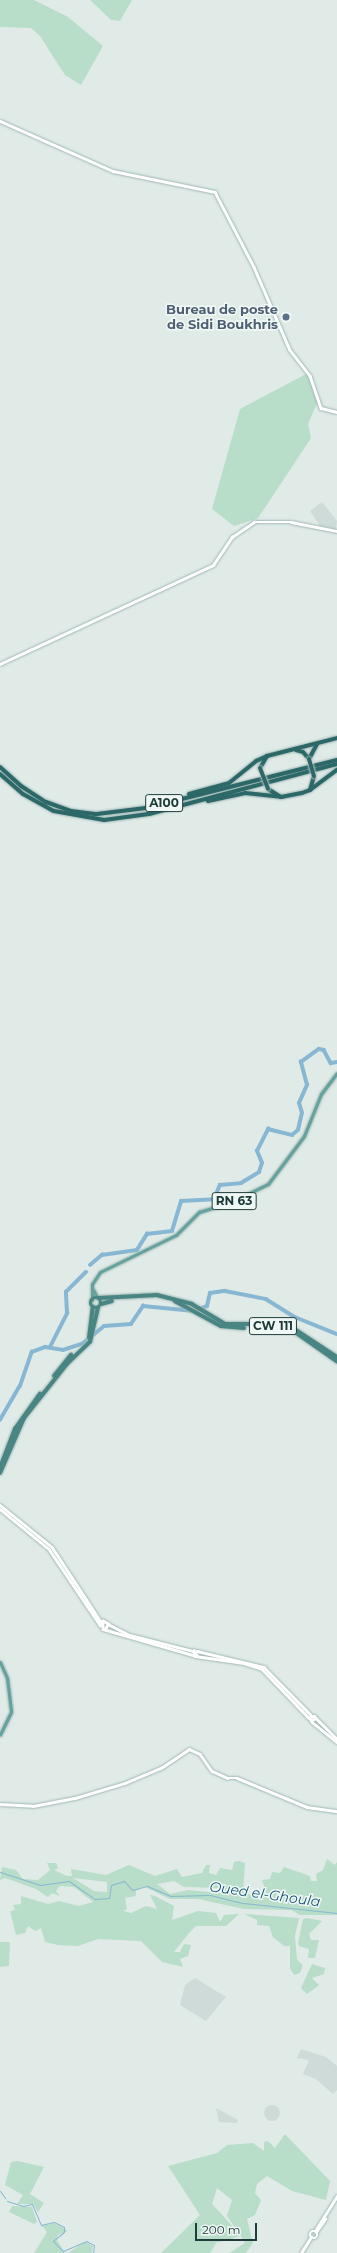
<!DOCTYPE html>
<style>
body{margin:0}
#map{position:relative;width:337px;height:2253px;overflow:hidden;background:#e0ebe8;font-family:Montserrat,sans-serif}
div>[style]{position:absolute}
.built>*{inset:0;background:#cedbd8}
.round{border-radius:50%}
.green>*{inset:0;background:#b8ddc9}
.stream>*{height:1px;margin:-0.5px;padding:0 0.5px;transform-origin:0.5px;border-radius:0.5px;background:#87b7d2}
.river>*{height:3.5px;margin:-1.75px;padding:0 1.75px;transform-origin:1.75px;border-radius:1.75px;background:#87b7d2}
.roads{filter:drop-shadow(0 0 1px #9eb7b3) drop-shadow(0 0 1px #9eb7b3)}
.secondary>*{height:2.5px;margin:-1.25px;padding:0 1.25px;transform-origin:1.25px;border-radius:1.25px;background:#fff}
.secondary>.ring{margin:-1.25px;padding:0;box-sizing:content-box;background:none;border:2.5px solid #fff;border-radius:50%}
.primary>*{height:3px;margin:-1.5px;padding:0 1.5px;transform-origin:1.5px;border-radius:1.5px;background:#64a29e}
.trunk>*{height:3.5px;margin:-1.75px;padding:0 1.75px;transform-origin:1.75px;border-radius:1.75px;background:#488583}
.trunk>.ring{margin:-1.75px;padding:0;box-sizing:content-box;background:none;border:3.5px solid #488583;border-radius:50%}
.motorway>*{height:4px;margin:-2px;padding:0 2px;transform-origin:2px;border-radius:2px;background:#2c6868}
.bridges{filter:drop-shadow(0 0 1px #c1c8c8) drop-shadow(0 0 1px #c1c8c8)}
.motorway-bridge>*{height:4px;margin:-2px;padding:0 2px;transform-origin:2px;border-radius:2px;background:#2c6868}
.dots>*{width:11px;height:11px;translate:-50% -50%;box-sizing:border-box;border:2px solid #f0f8f5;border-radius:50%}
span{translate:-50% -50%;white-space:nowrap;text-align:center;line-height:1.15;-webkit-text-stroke:3px #f0f8f5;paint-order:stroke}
.shield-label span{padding:1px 3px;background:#f0f8f5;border:1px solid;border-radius:3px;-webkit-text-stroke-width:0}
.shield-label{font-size:12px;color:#203c3a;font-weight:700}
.service-label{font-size:13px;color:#4e5e75;font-weight:700}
.right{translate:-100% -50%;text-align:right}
.water-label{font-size:14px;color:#1a5678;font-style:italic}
.scale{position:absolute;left:195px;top:2223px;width:62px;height:18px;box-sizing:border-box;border:2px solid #203c3a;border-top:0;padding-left:5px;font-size:12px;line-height:14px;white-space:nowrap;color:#203c3a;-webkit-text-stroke:3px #f0f8f5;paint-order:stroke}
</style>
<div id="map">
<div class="built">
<i style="clip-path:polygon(322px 502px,337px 521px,336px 529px,320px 526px,310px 511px)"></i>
<i style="clip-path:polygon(195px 1978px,226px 1997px,206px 2021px,180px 2005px,185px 1985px)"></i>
<i style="clip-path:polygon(301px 2049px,326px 2057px,337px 2066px,337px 2090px,333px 2094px,316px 2079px,303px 2074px,309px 2060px,297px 2058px)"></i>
<i class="round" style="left:264px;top:2105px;width:16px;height:16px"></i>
<i style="clip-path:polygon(216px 2108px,238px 2120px,237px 2123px,219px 2122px)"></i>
</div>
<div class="green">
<i style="clip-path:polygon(0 0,34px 0,68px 17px,103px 46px,81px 85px,65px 75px,40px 36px,31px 28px,0 27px)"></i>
<i style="clip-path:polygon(90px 0,132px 0,120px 21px,111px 20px)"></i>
<i style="clip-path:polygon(308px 373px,318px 401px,308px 424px,311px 438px,258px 518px,234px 526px,212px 509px,240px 409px)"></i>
<i style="clip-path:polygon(evenodd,327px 1859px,335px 1865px,337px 1862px,337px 1915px,300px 1915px,291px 1910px,244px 1909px,198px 1899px,170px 1899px,145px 1887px,136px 1891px,136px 1896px,125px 1898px,127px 1909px,123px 1911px,131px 1913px,146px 1906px,157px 1909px,150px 1895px,155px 1896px,174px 1906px,172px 1920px,198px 1911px,216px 1913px,220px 1922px,224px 1915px,239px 1914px,226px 1926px,196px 1926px,189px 1933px,174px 1952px,180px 1952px,184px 1944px,191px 1945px,188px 1956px,180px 1959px,183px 1967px,162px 1962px,141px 1941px,98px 1939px,78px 1946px,58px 1945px,45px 1942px,41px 1928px,35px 1931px,28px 1926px,25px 1933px,16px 1935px,10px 1911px,15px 1910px,13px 1905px,21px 1904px,21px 1896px,48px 1904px,59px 1901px,79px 1906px,93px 1902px,74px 1887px,60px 1886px,56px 1891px,60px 1896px,52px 1893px,48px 1897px,36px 1889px,5px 1878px,0 1880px,2px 1867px,16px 1870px,23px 1879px,38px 1880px,50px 1870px,47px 1863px,56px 1863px,58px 1868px,54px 1870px,67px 1876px,72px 1876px,71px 1869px,106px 1875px,129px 1865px,155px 1876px,177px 1869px,182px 1877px,202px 1873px,206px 1865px,210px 1865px,209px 1873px,216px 1875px,220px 1868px,232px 1870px,234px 1862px,239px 1861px,245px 1863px,243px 1892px,260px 1898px,266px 1892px,262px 1880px,270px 1879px,272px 1872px,280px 1873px,284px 1867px,310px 1876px,311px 1881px,317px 1881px,316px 1874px,323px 1870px,327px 1859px,73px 1878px,107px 1882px,107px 1892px,94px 1891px,73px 1878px,327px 1859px,174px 1881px,184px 1887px,218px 1888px,227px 1892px,234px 1890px,239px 1895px,188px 1890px,170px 1894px,157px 1884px,174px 1881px)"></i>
<i style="clip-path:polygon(244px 1914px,299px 1918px,295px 1936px,297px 1960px,303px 1965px,300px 1973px,294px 1975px,290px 1968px,290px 1946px,284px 1946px,273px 1937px,269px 1926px,257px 1925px,257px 1920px)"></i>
<i style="clip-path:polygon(307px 1918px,322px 1921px,309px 1934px,311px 1940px,319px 1940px,315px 1958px,308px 1958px,309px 1949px,299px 1946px,298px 1943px,303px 1919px)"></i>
<i style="clip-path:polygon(0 1942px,10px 1942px,9px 1966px,0 1967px)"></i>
<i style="clip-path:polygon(312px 1964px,325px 1968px,324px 1974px,312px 1978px,319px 1985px,307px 1994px,301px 1988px)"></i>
<i style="clip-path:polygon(evenodd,285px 2134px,330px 2181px,326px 2200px,292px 2191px,267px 2176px,257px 2184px,255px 2193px,261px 2200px,255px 2215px,247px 2219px,253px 2243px,246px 2253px,229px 2253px,245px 2243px,241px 2236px,216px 2243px,210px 2253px,161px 2253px,200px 2215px,168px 2166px,217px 2153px,227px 2145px,253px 2143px,264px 2151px,264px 2142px,268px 2141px,275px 2148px,285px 2134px,217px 2188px,232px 2200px,227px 2216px,238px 2232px,212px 2204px,217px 2188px)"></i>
<i style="clip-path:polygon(18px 2161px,44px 2167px,30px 2194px,44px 2203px,38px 2212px,33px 2204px,17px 2204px,23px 2195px,5px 2185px,11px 2162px)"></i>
<i style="clip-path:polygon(12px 2206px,32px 2207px,37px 2222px,34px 2224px,9px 2212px)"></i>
<i style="clip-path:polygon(54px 2223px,68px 2231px,58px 2235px,57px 2240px,65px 2253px,34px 2253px,47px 2232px,42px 2226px)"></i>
<i style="clip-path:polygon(85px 2242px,93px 2246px,92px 2253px,68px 2253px)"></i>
</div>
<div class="stream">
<i style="left:0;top:1872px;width:42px;rotate:18deg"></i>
<i style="left:40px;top:1885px;width:29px;rotate:-8deg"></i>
<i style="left:69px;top:1881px;width:32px;rotate:35deg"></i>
<i style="left:95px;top:1899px;width:14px;rotate:-4deg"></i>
<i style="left:109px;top:1898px;width:13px;rotate:-81deg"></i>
<i style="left:111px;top:1885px;width:14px;rotate:-17deg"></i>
<i style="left:124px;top:1881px;width:12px;rotate:48deg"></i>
<i style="left:132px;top:1890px;width:16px;rotate:-15deg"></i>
<i style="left:147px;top:1886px;width:25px;rotate:23deg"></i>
<i style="left:170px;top:1896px;width:40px;rotate:-1.4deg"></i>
<i style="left:210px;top:1895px;width:34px;rotate:14deg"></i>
<i style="left:243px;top:1903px;width:95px;rotate:6.1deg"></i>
<i style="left:0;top:2191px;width:9px;rotate:54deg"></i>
<i style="left:7px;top:2201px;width:17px;rotate:17deg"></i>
<i style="left:23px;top:2206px;width:9px;rotate:-13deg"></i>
<i style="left:32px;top:2204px;width:23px;rotate:67deg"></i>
<i style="left:41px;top:2225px;width:13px;rotate:-13deg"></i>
<i style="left:54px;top:2222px;width:11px;rotate:27deg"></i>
<i style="left:64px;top:2227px;width:5px;rotate:90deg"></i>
<i style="left:64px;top:2232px;width:14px;rotate:141deg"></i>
<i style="left:53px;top:2241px;width:14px;rotate:45deg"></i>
<i style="left:63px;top:2251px;width:25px;rotate:-23deg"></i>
<i style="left:86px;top:2241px;width:9px;rotate:27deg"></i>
<i style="left:94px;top:2245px;width:8px;rotate:97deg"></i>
</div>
<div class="river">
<i style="left:90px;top:1265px;width:16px;rotate:-40deg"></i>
<i style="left:102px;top:1255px;width:35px;rotate:-8deg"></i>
<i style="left:137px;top:1250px;width:19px;rotate:-58deg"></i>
<i style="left:147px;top:1234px;width:25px;rotate:-7deg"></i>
<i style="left:172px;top:1231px;width:31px;rotate:-73deg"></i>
<i style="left:181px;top:1201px;width:33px;rotate:-3deg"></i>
<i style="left:214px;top:1199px;width:15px;rotate:-67deg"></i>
<i style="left:220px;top:1185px;width:21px;rotate:-5deg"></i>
<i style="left:241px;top:1183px;width:21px;rotate:-31deg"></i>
<i style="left:259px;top:1172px;width:9px;rotate:-72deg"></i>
<i style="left:262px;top:1163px;width:13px;rotate:-113deg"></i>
<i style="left:257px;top:1151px;width:25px;rotate:-63deg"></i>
<i style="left:268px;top:1129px;width:25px;rotate:14deg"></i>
<i style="left:292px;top:1135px;width:8px;rotate:-40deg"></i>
<i style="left:298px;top:1130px;width:17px;rotate:-77deg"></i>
<i style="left:302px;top:1113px;width:10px;rotate:-107deg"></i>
<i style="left:299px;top:1103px;width:20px;rotate:-66deg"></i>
<i style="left:307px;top:1085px;width:24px;rotate:-105deg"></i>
<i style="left:301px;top:1062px;width:22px;rotate:-36deg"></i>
<i style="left:319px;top:1049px;width:5px;rotate:11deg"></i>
<i style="left:324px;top:1050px;width:15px;rotate:62deg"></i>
<i style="left:331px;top:1063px;width:6px;rotate:-9deg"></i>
<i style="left:50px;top:1347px;width:38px;rotate:-63deg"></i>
<i style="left:67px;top:1313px;width:21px;rotate:-93deg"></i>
<i style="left:66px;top:1292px;width:28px;rotate:-45deg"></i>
<i style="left:0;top:1420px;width:39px;rotate:-60deg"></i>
<i style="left:20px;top:1386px;width:36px;rotate:-71deg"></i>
<i style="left:32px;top:1352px;width:14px;rotate:-21deg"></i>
<i style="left:45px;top:1347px;width:18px;rotate:9deg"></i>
<i style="left:63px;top:1350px;width:20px;rotate:-18deg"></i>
<i style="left:82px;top:1344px;width:28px;rotate:-39deg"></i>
<i style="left:104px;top:1326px;width:27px;rotate:-4deg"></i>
<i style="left:131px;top:1324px;width:22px;rotate:-56deg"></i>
<i style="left:143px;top:1306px;width:51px;rotate:5.6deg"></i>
<i style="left:194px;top:1311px;width:14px;rotate:-21deg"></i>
<i style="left:207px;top:1306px;width:13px;rotate:-77deg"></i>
<i style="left:210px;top:1293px;width:15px;rotate:-8deg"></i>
<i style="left:225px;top:1291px;width:42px;rotate:11deg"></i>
<i style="left:266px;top:1299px;width:34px;rotate:32deg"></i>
<i style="left:295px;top:1317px;width:45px;rotate:22deg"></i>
</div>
<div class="roads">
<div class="secondary">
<i style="left:0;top:121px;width:124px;rotate:23.9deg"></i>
<i style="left:113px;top:171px;width:104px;rotate:11.6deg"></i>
<i style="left:215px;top:192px;width:85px;rotate:62.5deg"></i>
<i style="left:254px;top:267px;width:90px;rotate:66.6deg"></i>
<i style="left:290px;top:350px;width:33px;rotate:52deg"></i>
<i style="left:310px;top:376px;width:34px;rotate:71deg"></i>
<i style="left:321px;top:408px;width:16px;rotate:14deg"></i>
<i style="left:0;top:664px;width:235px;rotate:-24.9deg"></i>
<i style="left:213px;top:565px;width:34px;rotate:-56deg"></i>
<i style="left:232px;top:537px;width:27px;rotate:-34deg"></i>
<i style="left:254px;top:522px;width:37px"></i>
<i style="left:291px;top:522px;width:47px;rotate:11.1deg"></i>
<i style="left:0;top:1505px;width:67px;rotate:38.9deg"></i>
<i style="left:52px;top:1547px;width:90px;rotate:56.8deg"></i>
<i style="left:0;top:1509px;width:63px;rotate:39.2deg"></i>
<i style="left:49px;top:1549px;width:92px;rotate:56.1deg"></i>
<i style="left:108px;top:1624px;width:25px;rotate:27deg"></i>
<i style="left:130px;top:1635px;width:65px;rotate:14.3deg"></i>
<i style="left:105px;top:1629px;width:6px;rotate:-59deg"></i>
<i style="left:108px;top:1624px;width:6px;rotate:-149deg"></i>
<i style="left:103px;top:1621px;width:8px;rotate:90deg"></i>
<i style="left:103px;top:1629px;width:94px;rotate:16.1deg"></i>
<i style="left:197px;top:1651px;width:69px;rotate:13.4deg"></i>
<i style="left:264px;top:1667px;width:67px;rotate:45.6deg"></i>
<i style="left:197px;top:1656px;width:6px;rotate:-121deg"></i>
<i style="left:194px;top:1651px;width:5px;rotate:79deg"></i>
<i style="left:195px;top:1656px;width:49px;rotate:8.1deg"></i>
<i style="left:244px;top:1663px;width:19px;rotate:18deg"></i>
<i style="left:262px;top:1669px;width:68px;rotate:46.2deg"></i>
<i style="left:315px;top:1719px;width:4px;rotate:153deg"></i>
<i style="left:311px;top:1721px;width:4px;rotate:-117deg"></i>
<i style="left:309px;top:1717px;width:5px;rotate:-11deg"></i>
<i style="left:314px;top:1716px;width:33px;rotate:45deg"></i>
<i style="left:312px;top:1722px;width:32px;rotate:39deg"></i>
<i style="left:0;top:1804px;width:33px;rotate:3deg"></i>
<i style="left:33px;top:1806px;width:43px;rotate:-10.8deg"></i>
<i style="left:75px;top:1798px;width:52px;rotate:-16.7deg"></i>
<i style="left:125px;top:1783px;width:39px;rotate:-23deg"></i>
<i style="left:161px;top:1768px;width:34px;rotate:-34deg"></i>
<i style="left:189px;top:1749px;width:12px;rotate:24deg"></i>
<i style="left:200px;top:1754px;width:21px;rotate:55deg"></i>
<i style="left:212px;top:1771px;width:17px;rotate:24deg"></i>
<i style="left:228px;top:1778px;width:9px"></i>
<i style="left:237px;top:1778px;width:76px;rotate:22.5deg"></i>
<i style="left:307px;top:1807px;width:30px;rotate:8deg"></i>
<i style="left:315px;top:2231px;width:41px;rotate:-57.8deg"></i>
<i class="ring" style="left:310.5px;top:2231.5px;width:4.5px;height:4.5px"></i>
<i style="left:316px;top:2232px;width:16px;rotate:-55deg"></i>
<i style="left:301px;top:2253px;width:19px;rotate:-58deg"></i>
</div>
<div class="primary">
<i style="left:92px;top:1288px;width:10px;rotate:61deg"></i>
<i style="left:92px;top:1300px;width:16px;rotate:-90deg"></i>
<i style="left:92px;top:1284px;width:14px;rotate:-56deg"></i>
<i style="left:100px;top:1272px;width:85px;rotate:-26deg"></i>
<i style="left:176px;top:1235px;width:33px;rotate:-45deg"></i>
<i style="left:199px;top:1212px;width:31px;rotate:-17deg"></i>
<i style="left:229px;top:1203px;width:43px;rotate:-26deg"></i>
<i style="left:268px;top:1184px;width:60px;rotate:-53.1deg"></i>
<i style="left:304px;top:1136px;width:45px;rotate:-68deg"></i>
<i style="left:321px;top:1094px;width:26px;rotate:-53deg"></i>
<i style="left:0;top:1662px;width:17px;rotate:66deg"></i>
<i style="left:7px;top:1678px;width:34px;rotate:83deg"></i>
<i style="left:11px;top:1712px;width:25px;rotate:116deg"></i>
</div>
<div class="trunk">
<i class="ring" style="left:90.5px;top:1297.5px;width:7.5px;height:7.5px"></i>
<i style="left:99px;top:1298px;width:58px;rotate:-3deg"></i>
<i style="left:157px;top:1295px;width:36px;rotate:14deg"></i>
<i style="left:192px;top:1304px;width:39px;rotate:31deg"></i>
<i style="left:225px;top:1324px;width:62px"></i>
<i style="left:287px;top:1324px;width:60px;rotate:33.4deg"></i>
<i style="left:175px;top:1301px;width:52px;rotate:28.5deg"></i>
<i style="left:221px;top:1326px;width:23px;rotate:5deg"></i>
<i style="left:101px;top:1304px;width:11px;rotate:-15deg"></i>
<i style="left:256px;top:1327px;width:32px"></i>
<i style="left:288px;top:1327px;width:60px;rotate:34.8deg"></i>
<i style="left:89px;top:1338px;width:31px;rotate:-83deg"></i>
<i style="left:54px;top:1376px;width:27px;rotate:-51deg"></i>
<i style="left:0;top:1468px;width:42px;rotate:-69deg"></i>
<i style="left:15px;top:1429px;width:43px;rotate:-54.5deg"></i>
<i style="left:0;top:1473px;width:60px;rotate:-66.4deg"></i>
<i style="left:24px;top:1418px;width:69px;rotate:-51.5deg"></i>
<i style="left:67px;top:1364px;width:32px;rotate:-44deg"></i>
<i style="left:90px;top:1342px;width:35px;rotate:-77deg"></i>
</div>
<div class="motorway">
<i style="left:296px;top:750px;width:7px;rotate:16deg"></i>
<i style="left:303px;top:752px;width:9px;rotate:49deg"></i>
<i style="left:309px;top:759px;width:17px;rotate:-62deg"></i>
<i style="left:0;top:767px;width:28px;rotate:42deg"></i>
<i style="left:21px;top:786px;width:30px;rotate:33deg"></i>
<i style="left:46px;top:802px;width:27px;rotate:20deg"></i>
<i style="left:71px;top:811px;width:26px;rotate:7deg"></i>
<i style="left:97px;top:814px;width:49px;rotate:-7deg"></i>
<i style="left:146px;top:808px;width:197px;rotate:-14.1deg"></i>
<i style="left:260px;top:768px;width:14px;rotate:-60deg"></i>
<i style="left:267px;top:756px;width:72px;rotate:-14.4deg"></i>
<i style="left:0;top:774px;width:30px;rotate:41deg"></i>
<i style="left:23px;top:794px;width:35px;rotate:29deg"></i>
<i style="left:54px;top:811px;width:51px;rotate:10.2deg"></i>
<i style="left:104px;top:820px;width:45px;rotate:-7.6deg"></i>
<i style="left:149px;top:814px;width:195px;rotate:-14.9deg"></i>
<i style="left:268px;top:789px;width:15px;rotate:32deg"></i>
<i style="left:281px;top:797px;width:21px;rotate:-11deg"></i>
<i style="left:302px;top:793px;width:9px;rotate:-21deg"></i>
<i style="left:310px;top:790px;width:15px;rotate:-74deg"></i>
<i style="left:310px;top:790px;width:34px;rotate:-37deg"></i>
<i style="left:189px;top:794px;width:41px;rotate:-15.4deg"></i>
<i style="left:229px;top:783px;width:35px;rotate:-39deg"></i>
<i style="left:256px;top:761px;width:12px;rotate:-24deg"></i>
<i style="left:208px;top:801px;width:38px;rotate:-12deg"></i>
<i style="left:245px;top:793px;width:36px;rotate:6deg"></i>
</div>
</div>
<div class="bridges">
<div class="motorway-bridge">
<i style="left:309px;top:759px;width:18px;rotate:74deg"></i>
<i style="left:260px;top:768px;width:22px;rotate:69deg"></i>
</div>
</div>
<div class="dots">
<i style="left:286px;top:317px;background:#5c6f8a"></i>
</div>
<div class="shield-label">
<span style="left:164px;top:803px">A100</span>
<span style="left:234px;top:1201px">RN 63</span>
<span style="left:273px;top:1326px">CW 111</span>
</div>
<div class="service-label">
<span class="right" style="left:278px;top:317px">Bureau de poste<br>de Sidi Boukhris</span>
</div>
<div class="water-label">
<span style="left:265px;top:1894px;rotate:8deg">Oued el-Ghoula</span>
</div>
<div class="scale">200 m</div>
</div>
